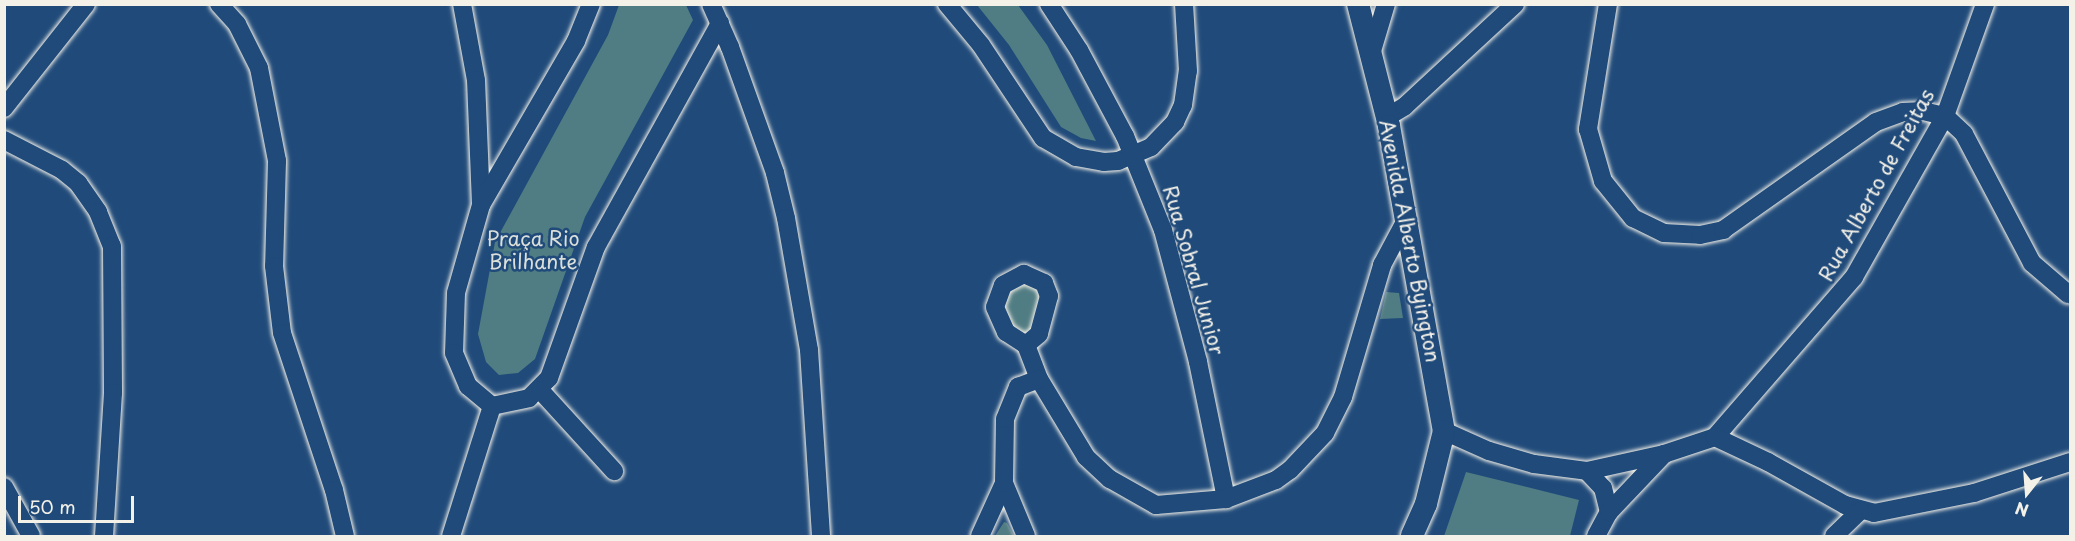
<!DOCTYPE html>
<meta charset="utf-8">
<style>
body{margin:0}
#map{position:relative;width:2075px;height:541px;overflow:hidden;background:#1f4a7a;font-family:"Playpen Sans",sans-serif}
div>[style]{position:absolute}
.green>*{inset:0;background:#507c83}
.roads{filter:drop-shadow(0 0 2px #f4f1e8) drop-shadow(0 0 2px #f4f1e8)}
.minor>*{height:18px;margin:-9px;padding:0 9px;transform-origin:9px;border-radius:9px;background:#1f4a7a}
.major>*{height:22px;margin:-11px;padding:0 11px;transform-origin:11px;border-radius:11px;background:#1f4a7a}
span{translate:-50% -50%;white-space:nowrap;text-align:center;line-height:1.15;-webkit-text-stroke:5px #1f4a7a;paint-order:stroke}
.street-label{font-size:20px;color:#f4f1e8}
.park-label{font-size:20px;color:#dbdfd9}
.frame{position:absolute;inset:0;border:6px solid #f4f1e8;pointer-events:none}
.north{position:absolute;left:1997px;top:463px;width:60px;height:60px;-webkit-text-stroke:4px #1f4a7a;paint-order:stroke;rotate:197deg;font-size:16px;font-weight:700;line-height:24px;text-align:center;color:#f4f1e8}
.north::after{content:'';display:block;margin:auto;width:21px;height:27px;background:#f4f1e8;clip-path:polygon(50% 0,100% 100%,50% 72%,0 100%)}
.scale{position:absolute;left:18px;top:496px;width:116px;height:27px;box-sizing:border-box;border:3px solid #f4f1e8;border-top:0;padding-left:8px;font-size:18px;line-height:21px;white-space:nowrap;color:#f4f1e8;-webkit-text-stroke:4px #1f4a7a;paint-order:stroke}
</style>
<div id="map">
<div class="green">
<i style="clip-path:polygon(619px 5px,686px 5px,693px 20px,585px 217px,535px 359px,518px 373px,499px 375px,486px 362px,478px 334px,495px 242px,608px 35px)"></i>
<i style="clip-path:polygon(977px 5px,1018px 5px,1047px 45px,1096px 141px,1081px 138px,1061px 127px,1009px 45px)"></i>
<i style="clip-path:polygon(1018px 280px,1042px 288px,1037px 331px,1021px 337px,1003px 313px,1012px 283px)"></i>
<i style="clip-path:polygon(1386px 292px,1399px 293px,1403px 318px,1380px 319px)"></i>
<i style="clip-path:polygon(1466px 472px,1579px 500px,1570px 536px,1444px 536px)"></i>
<i style="clip-path:polygon(1004px 522px,1007px 523px,1014px 536px,995px 536px)"></i>
</div>
<div class="roads">
<div class="minor">
<i style="left:219px;top:4px;width:27px;rotate:48deg"></i>
<i style="left:237px;top:24px;width:49px;rotate:63.4deg"></i>
<i style="left:259px;top:68px;width:95px;rotate:79deg"></i>
<i style="left:277px;top:161px;width:105px;rotate:91.6deg"></i>
<i style="left:274px;top:266px;width:67px;rotate:83.2deg"></i>
<i style="left:282px;top:333px;width:165px;rotate:71.7deg"></i>
<i style="left:334px;top:490px;width:47px;rotate:76.6deg"></i>
<i style="left:462px;top:4px;width:77px;rotate:79.6deg"></i>
<i style="left:476px;top:80px;width:125px;rotate:87.7deg"></i>
<i style="left:481px;top:205px;width:91px;rotate:105.9deg"></i>
<i style="left:456px;top:293px;width:60px;rotate:91.9deg"></i>
<i style="left:454px;top:353px;width:36px;rotate:67deg"></i>
<i style="left:468px;top:386px;width:31px;rotate:40deg"></i>
<i style="left:492px;top:406px;width:38px;rotate:-12deg"></i>
<i style="left:529px;top:398px;width:28px;rotate:-45deg"></i>
<i style="left:549px;top:378px;width:139px;rotate:-70.3deg"></i>
<i style="left:596px;top:247px;width:256px;rotate:-61deg"></i>
<i style="left:711px;top:4px;width:47px;rotate:66.2deg"></i>
<i style="left:730px;top:47px;width:134px;rotate:70.3deg"></i>
<i style="left:775px;top:173px;width:46px;rotate:76.3deg"></i>
<i style="left:786px;top:218px;width:134px;rotate:80.1deg"></i>
<i style="left:809px;top:350px;width:186px;rotate:86.3deg"></i>
<i style="left:947px;top:4px;width:53px;rotate:50.3deg"></i>
<i style="left:981px;top:45px;width:112px;rotate:56.3deg"></i>
<i style="left:1043px;top:138px;width:38px;rotate:30deg"></i>
<i style="left:1076px;top:157px;width:28px;rotate:10deg"></i>
<i style="left:1104px;top:162px;width:14px;rotate:-4deg"></i>
<i style="left:1118px;top:161px;width:36px;rotate:-23deg"></i>
<i style="left:1151px;top:147px;width:35px;rotate:-46deg"></i>
<i style="left:1175px;top:122px;width:19px;rotate:-65deg"></i>
<i style="left:1183px;top:105px;width:34px;rotate:-82deg"></i>
<i style="left:1188px;top:71px;width:67px;rotate:-93.4deg"></i>
<i style="left:1049px;top:4px;width:55px;rotate:56.9deg"></i>
<i style="left:1079px;top:50px;width:98px;rotate:61.9deg"></i>
<i style="left:1125px;top:136px;width:101px;rotate:68deg"></i>
<i style="left:1163px;top:230px;width:137px;rotate:75.1deg"></i>
<i style="left:1198px;top:362px;width:140px;rotate:78.4deg"></i>
<i style="left:1608px;top:4px;width:127px;rotate:99.1deg"></i>
<i style="left:1588px;top:129px;width:54px;rotate:73.9deg"></i>
<i style="left:1603px;top:181px;width:48px;rotate:51deg"></i>
<i style="left:1633px;top:218px;width:34px;rotate:26deg"></i>
<i style="left:1664px;top:233px;width:36px;rotate:3deg"></i>
<i style="left:1700px;top:235px;width:24px;rotate:-12deg"></i>
<i style="left:1723px;top:230px;width:187px;rotate:-35.2deg"></i>
<i style="left:1876px;top:122px;width:29px;rotate:-20deg"></i>
<i style="left:1903px;top:112px;width:20px;rotate:-3deg"></i>
<i style="left:1923px;top:111px;width:23px;rotate:13deg"></i>
<i style="left:1945px;top:116px;width:26px;rotate:43deg"></i>
<i style="left:1964px;top:134px;width:146px;rotate:62.2deg"></i>
<i style="left:2032px;top:263px;width:48px;rotate:40.7deg"></i>
<i style="left:1372px;top:51px;width:49px;rotate:-73.4deg"></i>
<i style="left:4px;top:108px;width:132px;rotate:-51.7deg"></i>
<i style="left:1387px;top:117px;width:21px;rotate:-31deg"></i>
<i style="left:1405px;top:106px;width:150px;rotate:-42.8deg"></i>
<i style="left:4px;top:140px;width:65px;rotate:27.3deg"></i>
<i style="left:62px;top:170px;width:21px;rotate:39deg"></i>
<i style="left:78px;top:183px;width:35px;rotate:55deg"></i>
<i style="left:98px;top:212px;width:37px;rotate:68deg"></i>
<i style="left:112px;top:246px;width:147px;rotate:89.6deg"></i>
<i style="left:113px;top:393px;width:143px;rotate:93.6deg"></i>
<i style="left:481px;top:205px;width:190px;rotate:-59.9deg"></i>
<i style="left:576px;top:41px;width:40px;rotate:-68deg"></i>
<i style="left:1024px;top:274px;width:22px;rotate:24deg"></i>
<i style="left:1044px;top:283px;width:14px;rotate:69deg"></i>
<i style="left:1049px;top:296px;width:39px;rotate:105deg"></i>
<i style="left:1039px;top:334px;width:17px;rotate:140deg"></i>
<i style="left:1026px;top:345px;width:24px;rotate:-147deg"></i>
<i style="left:1006px;top:332px;width:27px;rotate:-114deg"></i>
<i style="left:995px;top:307px;width:23px;rotate:-70deg"></i>
<i style="left:1003px;top:285px;width:24px;rotate:-28deg"></i>
<i style="left:1026px;top:345px;width:36px;rotate:69deg"></i>
<i style="left:1039px;top:379px;width:91px;rotate:58.9deg"></i>
<i style="left:1086px;top:457px;width:33px;rotate:43deg"></i>
<i style="left:1110px;top:479px;width:53px;rotate:29.5deg"></i>
<i style="left:1156px;top:505px;width:70px;rotate:-4.9deg"></i>
<i style="left:1226px;top:499px;width:53px;rotate:-20.8deg"></i>
<i style="left:1276px;top:480px;width:17px;rotate:-36deg"></i>
<i style="left:1290px;top:470px;width:51px;rotate:-46.6deg"></i>
<i style="left:1325px;top:433px;width:40px;rotate:-63.4deg"></i>
<i style="left:1343px;top:397px;width:138px;rotate:-73.5deg"></i>
<i style="left:1382px;top:265px;width:49px;rotate:-61.9deg"></i>
<i style="left:540px;top:390px;width:110px;rotate:47.6deg"></i>
<i style="left:1444px;top:431px;width:49px;rotate:24deg"></i>
<i style="left:1489px;top:451px;width:47px;rotate:16.1deg"></i>
<i style="left:1534px;top:464px;width:53px;rotate:7.5deg"></i>
<i style="left:1587px;top:471px;width:79px;rotate:-12.4deg"></i>
<i style="left:1664px;top:454px;width:54px;rotate:-18.4deg"></i>
<i style="left:1715px;top:437px;width:212px;rotate:-49deg"></i>
<i style="left:1854px;top:277px;width:185px;rotate:-60.5deg"></i>
<i style="left:1945px;top:116px;width:119px;rotate:-70.3deg"></i>
<i style="left:1715px;top:437px;width:59px;rotate:25.3deg"></i>
<i style="left:1768px;top:462px;width:88px;rotate:29.2deg"></i>
<i style="left:1845px;top:505px;width:30px;rotate:15deg"></i>
<i style="left:1874px;top:513px;width:102px;rotate:-11.3deg"></i>
<i style="left:1974px;top:493px;width:101px;rotate:-17.9deg"></i>
<i style="left:1587px;top:471px;width:23px;rotate:47deg"></i>
<i style="left:1603px;top:488px;width:25px;rotate:76deg"></i>
<i style="left:4px;top:487px;width:56px;rotate:61.1deg"></i>
<i style="left:451px;top:536px;width:136px;rotate:-72.5deg"></i>
<i style="left:980px;top:536px;width:58px;rotate:-65.6deg"></i>
<i style="left:1026px;top:536px;width:57px;rotate:-112.5deg"></i>
<i style="left:1004px;top:483px;width:64px;rotate:-89.1deg"></i>
<i style="left:1005px;top:419px;width:35px;rotate:-68deg"></i>
<i style="left:1018px;top:387px;width:22px;rotate:-21deg"></i>
<i style="left:1596px;top:536px;width:27px;rotate:-62deg"></i>
<i style="left:1609px;top:512px;width:80px;rotate:-46.5deg"></i>
<i style="left:1834px;top:536px;width:36px;rotate:-44deg"></i>
</div>
<div class="major">
<i style="left:1358px;top:4px;width:126px;rotate:75.7deg"></i>
<i style="left:1389px;top:126px;width:310px;rotate:79.8deg"></i>
<i style="left:1444px;top:431px;width:75px;rotate:103.9deg"></i>
<i style="left:1426px;top:504px;width:35px;rotate:114deg"></i>
</div>
</div>
<div class="street-label">
<span style="left:1876px;top:185px;rotate:-61deg">Rua Alberto de Freitas</span>
<span style="left:1410px;top:241px;rotate:79deg">Avenida Alberto Byington</span>
<span style="left:1194px;top:270px;rotate:74deg">Rua Sobral Junior</span>
</div>
<div class="park-label">
<span style="left:533px;top:250px">Praça Rio<br>Brilhante</span>
</div>
<div class="frame"></div>
<div class="north">N</div>
<div class="scale">50 m</div>
</div>
